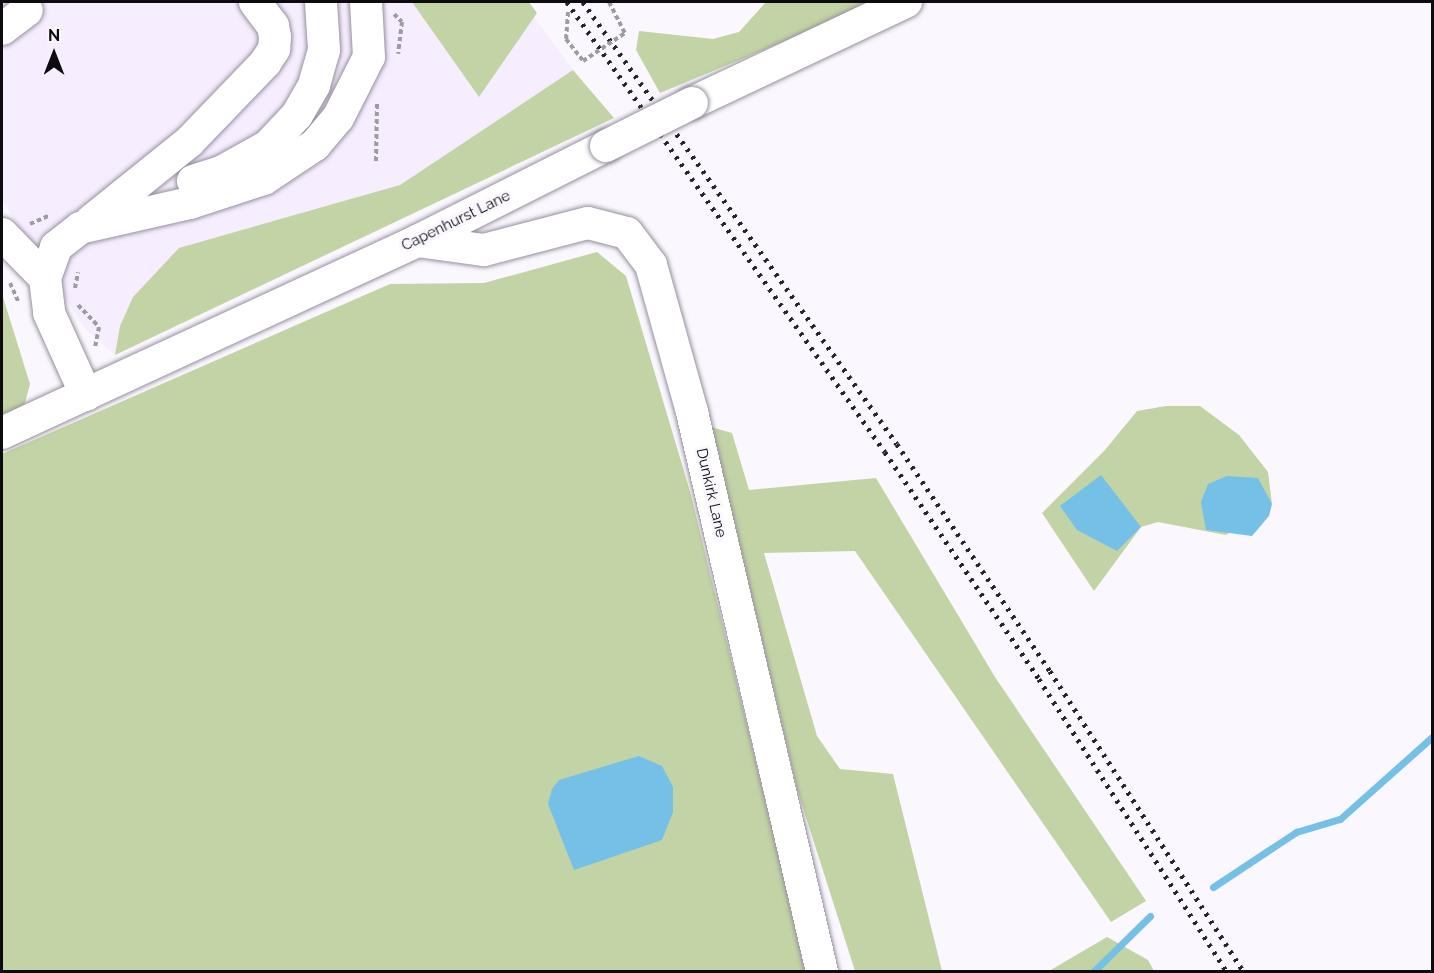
<!DOCTYPE html>
<style>
body{margin:0}
#map{position:relative;width:1434px;height:973px;overflow:hidden;background:#faf7fe;font-family:Raleway,sans-serif}
div>[style]{position:absolute}
.built>*{inset:0;background:#f6edff}
.green>*{inset:0;background:#c2d3a5}
.water>*{inset:0;background:#75c0e7}
.stream>*{height:7px;margin:-3.5px;padding:0 3.5px;transform-origin:3.5px;border-radius:3.5px;background:#75c0e7}
.path>*{height:4px;margin-top:-2px;transform-origin:0;background:repeating-linear-gradient(90deg,#9e9ba1 0 4.5px,transparent 0 7.5px)}
.roads{filter:drop-shadow(0 0 2px #968f9d) drop-shadow(0 0 2px #968f9d)}
.minor>*{height:32px;margin:-16px;padding:0 16px;transform-origin:16px;border-radius:16px;background:#fff}
.rail>*{height:4.5px;margin-top:-2.25px;transform-origin:0;background:repeating-linear-gradient(90deg,#27252b 0 3px,transparent 0 9px)}
.path-bridge>*{height:4px;margin-top:-2px;transform-origin:0;background:repeating-linear-gradient(90deg,#9e9ba1 0 4.5px,transparent 0 7.5px)}
.bridges{filter:drop-shadow(0 0 2px #968f9d) drop-shadow(0 0 2px #968f9d)}
.minor-bridge>*{height:32px;margin:-16px;padding:0 16px;transform-origin:16px;border-radius:16px;background:#fff}
span{translate:-50% -50%;white-space:nowrap;text-align:center;line-height:1.15;-webkit-text-stroke:6px #faf7fe;paint-order:stroke}
.street-label{font-size:15px;color:#0d0b10}
.frame{position:absolute;inset:0;border:3px solid #0d0b10;pointer-events:none}
.north{position:absolute;left:24px;top:24px;width:60px;height:60px;-webkit-text-stroke:4px #faf7fe;paint-order:stroke;rotate:0deg;font-size:16px;font-weight:700;line-height:24px;text-align:center;color:#0d0b10}
.north::after{content:'';display:block;margin:auto;width:21px;height:27px;background:#0d0b10;clip-path:polygon(50% 0,100% 100%,50% 72%,0 100%)}
</style>
<div id="map">
<div class="built">
<i style="clip-path:polygon(2px 2px,523px 2px,573px 70px,400px 185px,179px 248px,120px 326px,115px 355px,84px 327px,2px 200px)"></i>
</div>
<div class="green">
<i style="clip-path:polygon(412px 2px,529px 2px,537px 13px,479px 97px)"></i>
<i style="clip-path:polygon(766px 2px,879px 2px,660px 93px,636px 50px,639px 31px,713px 39px,739px 32px)"></i>
<i style="clip-path:polygon(573px 70px,614px 118px,115px 355px,120px 326px,133px 297px,179px 248px,400px 185px)"></i>
<i style="clip-path:polygon(597px 252px,626px 276px,691px 495px,807px 971px,2px 971px,2px 454px,390px 284px,484px 283px)"></i>
<i style="clip-path:polygon(2px 294px,30px 384px,23px 410px,2px 419px)"></i>
<i style="clip-path:polygon(1166px 406px,1200px 406px,1239px 435px,1268px 472px,1272px 504px,1226px 535px,1158px 522px,1141px 527px,1094px 591px,1042px 513px,1105px 450px,1137px 411px)"></i>
<i style="clip-path:polygon(711px 427px,732px 433px,749px 490px,876px 478px,995px 677px,1146px 901px,1111px 922px,855px 551px,764px 553px,817px 736px,840px 769px,893px 774px,942px 971px,855px 971px,797px 789px)"></i>
<i style="clip-path:polygon(1107px 937px,1148px 960px,1154px 971px,1049px 971px)"></i>
</div>
<div class="water">
<i style="clip-path:polygon(1101px 475px,1141px 527px,1117px 551px,1077px 530px,1060px 506px)"></i>
<i style="clip-path:polygon(1227px 476px,1258px 478px,1272px 504px,1269px 516px,1252px 536px,1206px 530px,1201px 502px,1208px 484px)"></i>
<i style="clip-path:polygon(639px 756px,662px 766px,673px 787px,673px 812px,662px 840px,574px 870px,548px 804px,552px 789px,559px 780px)"></i>
</div>
<div class="stream">
<i style="left:1213px;top:887px;width:100px;rotate:-33.5deg"></i>
<i style="left:1296px;top:832px;width:46px;rotate:-16.5deg"></i>
<i style="left:1340px;top:819px;width:123px;rotate:-41.7deg"></i>
<i style="left:1093px;top:972px;width:80px;rotate:-44.5deg"></i>
</div>
<div class="path">
<i style="left:609px;top:2px;width:35px;rotate:63deg"></i>
<i style="left:568px;top:12px;width:27px;rotate:94deg"></i>
<i style="left:566px;top:39px;width:28px;rotate:52deg"></i>
<i style="left:394px;top:14px;width:11px;rotate:45deg"></i>
<i style="left:402px;top:22px;width:32px;rotate:97deg"></i>
<i style="left:376px;top:161px;width:57px;rotate:-89deg"></i>
<i style="left:30px;top:224px;width:20px;rotate:-24deg"></i>
<i style="left:10px;top:283px;width:20px;rotate:66deg"></i>
<i style="left:75px;top:288px;width:16px;rotate:-79deg"></i>
<i style="left:78px;top:305px;width:30px;rotate:46deg"></i>
<i style="left:99px;top:327px;width:21px;rotate:101deg"></i>
</div>
<div class="roads">
<div class="minor">
<i style="left:2px;top:29px;width:31px;rotate:-37deg"></i>
<i style="left:692px;top:103px;width:237px;rotate:-25.3deg"></i>
<i style="left:193px;top:181px;width:32px;rotate:-18deg"></i>
<i style="left:223px;top:171px;width:51px;rotate:-29.1deg"></i>
<i style="left:268px;top:146px;width:42px;rotate:-46.9deg"></i>
<i style="left:297px;top:115px;width:34px;rotate:-60deg"></i>
<i style="left:314px;top:85px;width:36px;rotate:-74deg"></i>
<i style="left:324px;top:50px;width:48px;rotate:-93.6deg"></i>
<i style="left:91px;top:221px;width:126px;rotate:-38.9deg"></i>
<i style="left:189px;top:142px;width:110px;rotate:-46.1deg"></i>
<i style="left:265px;top:63px;width:17px;rotate:-57deg"></i>
<i style="left:274px;top:49px;width:12px;rotate:-85deg"></i>
<i style="left:275px;top:37px;width:11px;rotate:-100deg"></i>
<i style="left:273px;top:26px;width:30px;rotate:-127deg"></i>
<i style="left:2px;top:234px;width:62px;rotate:45.7deg"></i>
<i style="left:45px;top:278px;width:35px;rotate:83deg"></i>
<i style="left:49px;top:313px;width:90px;rotate:65.7deg"></i>
<i style="left:417px;top:241px;width:68px;rotate:7.7deg"></i>
<i style="left:484px;top:250px;width:107px;rotate:-14.6deg"></i>
<i style="left:588px;top:223px;width:40px;rotate:14.4deg"></i>
<i style="left:627px;top:233px;width:40px;rotate:53deg"></i>
<i style="left:651px;top:265px;width:153px;rotate:74.4deg"></i>
<i style="left:692px;top:412px;width:575px;rotate:76.93deg"></i>
<i style="left:45px;top:278px;width:33px;rotate:-70deg"></i>
<i style="left:56px;top:247px;width:31px;rotate:-38deg"></i>
<i style="left:80px;top:228px;width:113px;rotate:-12.8deg"></i>
<i style="left:190px;top:203px;width:78px;rotate:-18deg"></i>
<i style="left:264px;top:179px;width:61px;rotate:-33.7deg"></i>
<i style="left:315px;top:145px;width:35px;rotate:-50deg"></i>
<i style="left:338px;top:118px;width:68px;rotate:-63.1deg"></i>
<i style="left:369px;top:57px;width:55px;rotate:-93.1deg"></i>
<i style="left:2px;top:433px;width:457px;rotate:-24.8deg"></i>
<i style="left:417px;top:241px;width:212px;rotate:-26.7deg"></i>
</div>
</div>
<div class="rail">
<i style="left:567px;top:2px;width:551px;rotate:54.75deg"></i>
<i style="left:885px;top:452px;width:274px;rotate:55.8deg"></i>
<i style="left:1039px;top:679px;width:348px;rotate:57.3deg"></i>
<i style="left:583px;top:2px;width:542px;rotate:54.61deg"></i>
<i style="left:897px;top:444px;width:274px;rotate:56deg"></i>
<i style="left:1050px;top:671px;width:358px;rotate:57.2deg"></i>
</div>
<div class="path-bridge">
<i style="left:583px;top:61px;width:50px;rotate:-33.7deg"></i>
</div>
<div class="bridges">
<div class="minor-bridge">
<i style="left:606px;top:146px;width:96px;rotate:-26.6deg"></i>
</div>
</div>
<div class="street-label">
<span style="left:456px;top:221px;rotate:-26deg">Capenhurst Lane</span>
<span style="left:711px;top:493px;rotate:77deg">Dunkirk Lane</span>
</div>
<div class="frame"></div>
<div class="north">N</div>
</div>
